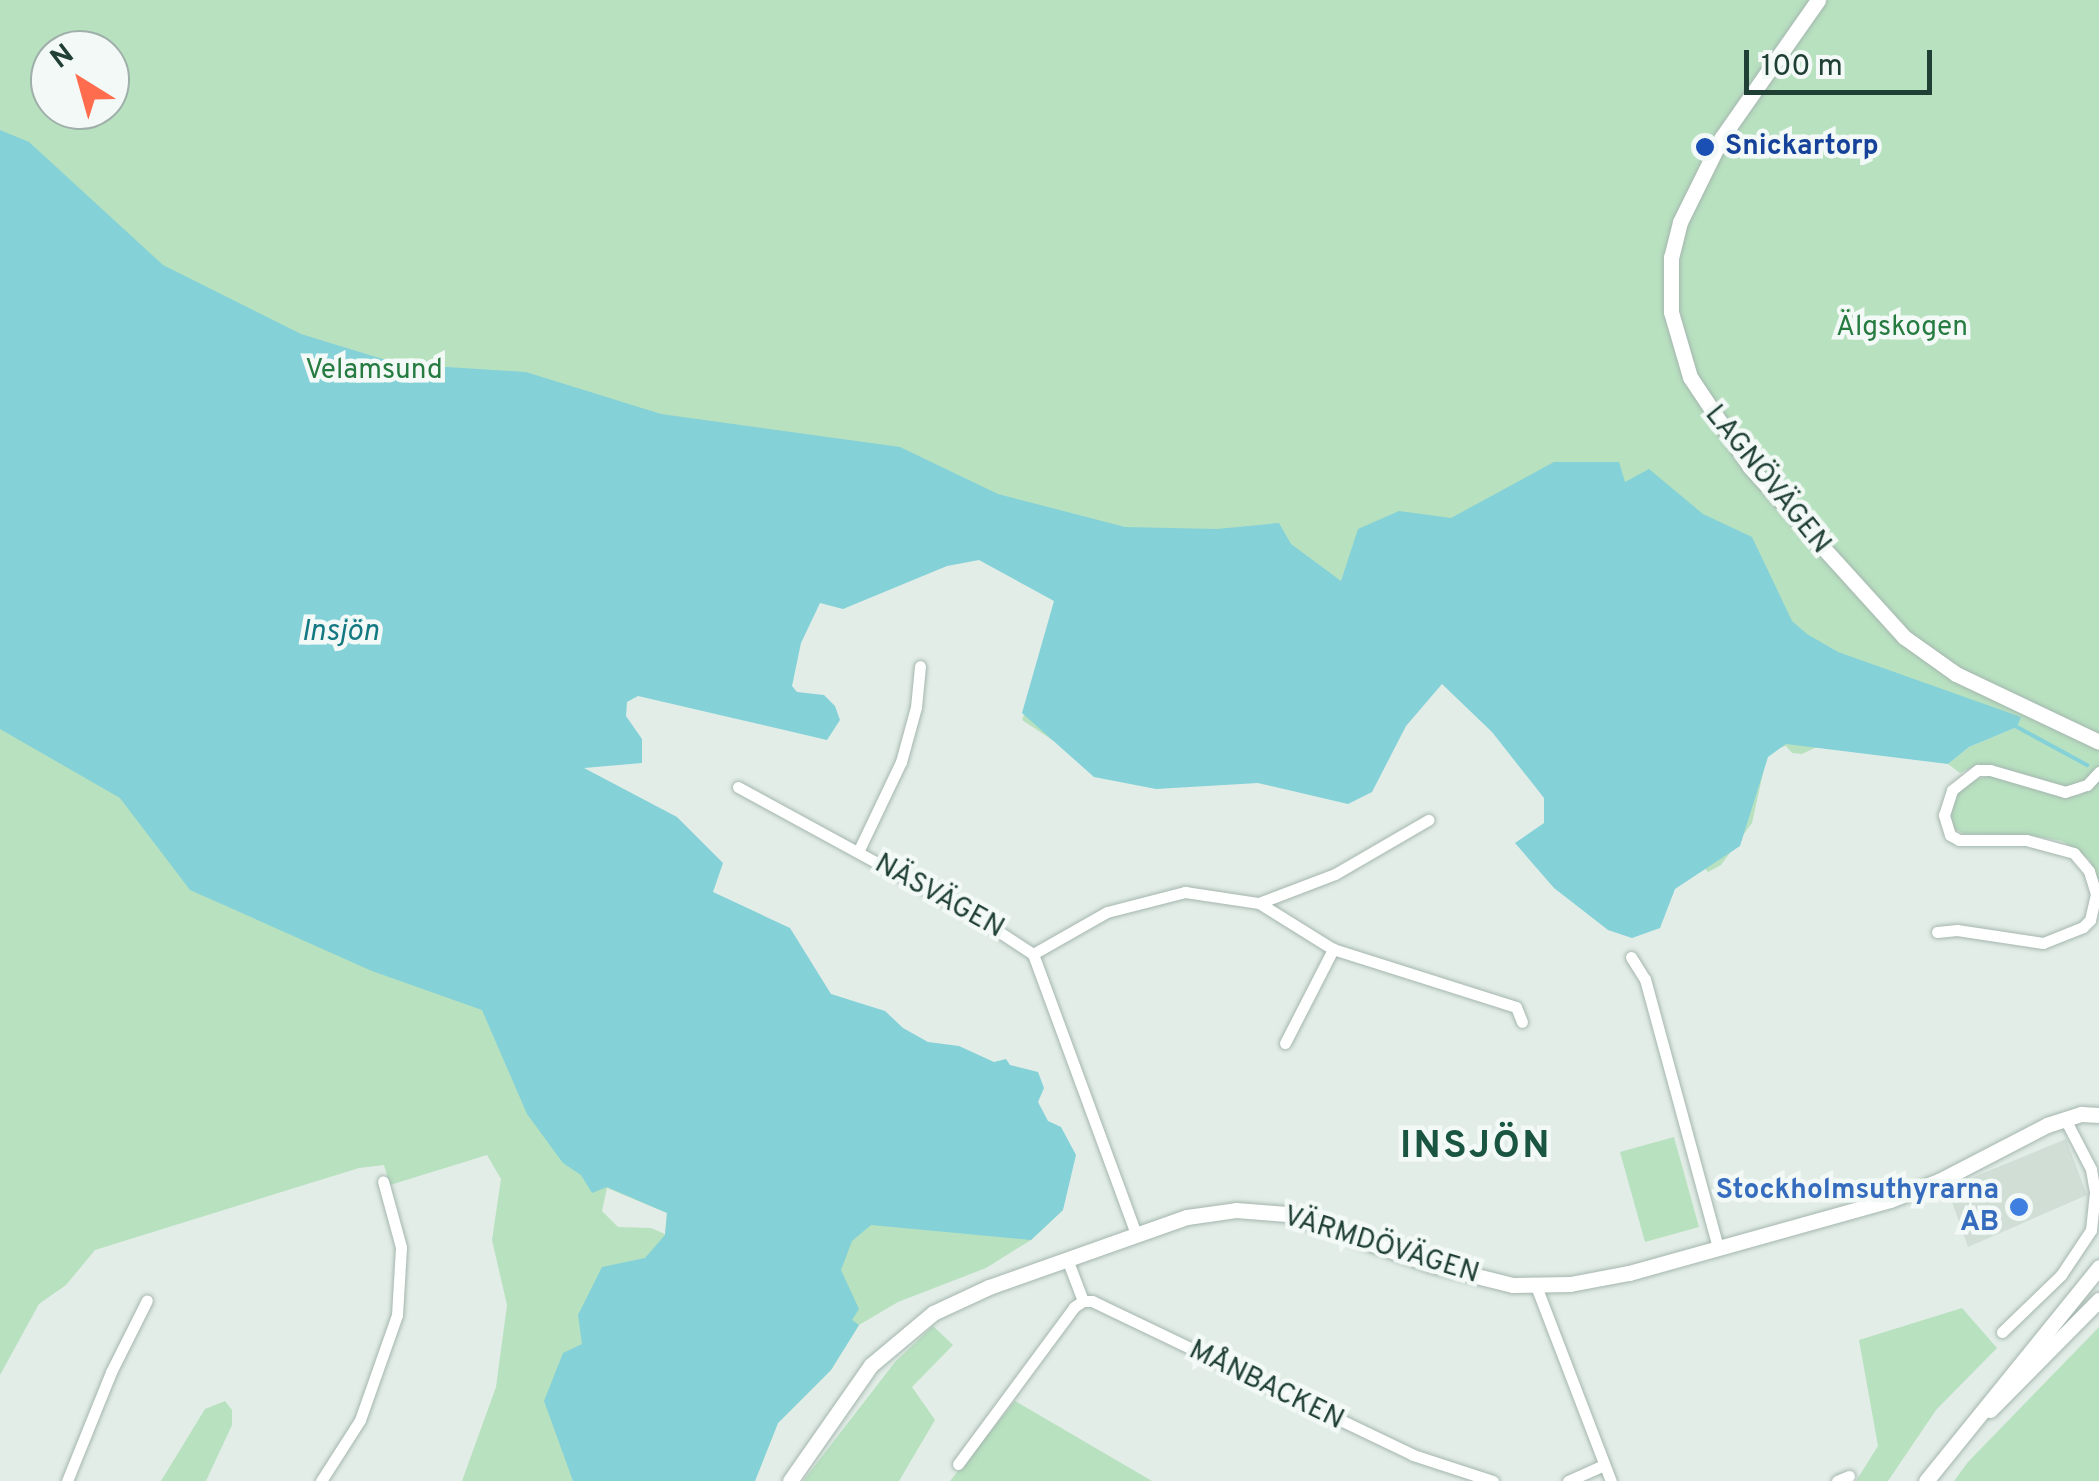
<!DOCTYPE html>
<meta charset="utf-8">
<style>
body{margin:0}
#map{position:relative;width:2099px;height:1481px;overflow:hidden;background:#e2ede7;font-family:Overpass,sans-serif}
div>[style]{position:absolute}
.built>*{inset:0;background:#d0ded6}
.green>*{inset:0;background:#b8e1c0}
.water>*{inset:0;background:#84d1d8}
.stream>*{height:4px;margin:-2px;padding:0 2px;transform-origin:2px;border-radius:2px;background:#84d1d8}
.roads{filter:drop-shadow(0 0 2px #a4b6ae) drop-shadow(0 0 2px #a4b6ae)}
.street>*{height:11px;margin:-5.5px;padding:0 5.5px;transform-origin:5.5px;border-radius:5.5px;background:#fff}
.secondary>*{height:15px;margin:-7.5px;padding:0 7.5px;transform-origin:7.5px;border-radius:7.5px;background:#fff}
.dots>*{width:28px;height:28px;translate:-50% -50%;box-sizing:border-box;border:5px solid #f3f9f6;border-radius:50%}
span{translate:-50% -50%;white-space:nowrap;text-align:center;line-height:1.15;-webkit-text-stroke:9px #f3f9f6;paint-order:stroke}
.transit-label{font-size:28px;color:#164399;font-weight:700}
.left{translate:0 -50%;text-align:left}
.park-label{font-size:28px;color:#267b41}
.street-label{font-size:28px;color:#204035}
.shop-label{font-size:28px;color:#366cbe;font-weight:700}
.right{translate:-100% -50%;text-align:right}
.water-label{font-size:30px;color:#147882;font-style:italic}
.district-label{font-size:38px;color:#1a5542;font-weight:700;letter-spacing:2.5px}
.north{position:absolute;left:30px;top:30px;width:100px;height:100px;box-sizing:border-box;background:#f3f9f6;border:2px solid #9fafa9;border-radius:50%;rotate:323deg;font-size:28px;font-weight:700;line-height:40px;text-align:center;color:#204035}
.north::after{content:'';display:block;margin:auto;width:35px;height:45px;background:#ff6d4e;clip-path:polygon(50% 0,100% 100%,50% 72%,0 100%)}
.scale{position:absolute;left:1744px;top:50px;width:188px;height:45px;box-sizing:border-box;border:5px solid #204035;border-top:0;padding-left:12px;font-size:30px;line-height:35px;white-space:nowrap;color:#204035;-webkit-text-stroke:8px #f3f9f6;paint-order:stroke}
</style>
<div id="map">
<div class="built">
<i style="clip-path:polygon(2066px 1139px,2087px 1195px,1968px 1247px,1947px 1188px)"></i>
</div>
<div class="green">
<i style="clip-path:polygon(evenodd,0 0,2099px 0,2099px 770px,2085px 781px,2065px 787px,1975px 766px,1960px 773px,1948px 764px,1969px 747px,2017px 727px,1821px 745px,1802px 754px,1792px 753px,1786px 746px,1768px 751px,1752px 823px,1721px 865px,1708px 872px,1683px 842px,1452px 655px,1090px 765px,1022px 720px,1049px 647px,1091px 584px,971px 535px,601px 664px,546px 783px,660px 906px,1063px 1210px,1031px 1240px,986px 1268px,898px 1302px,859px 1325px,831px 1370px,778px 1423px,755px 1481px,462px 1481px,496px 1387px,507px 1305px,492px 1240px,501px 1179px,487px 1155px,390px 1185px,384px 1165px,359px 1168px,95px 1250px,66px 1285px,39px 1304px,0 1375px,0 0,50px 50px,110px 50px,110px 110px,50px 110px,50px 50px,0 0,607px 1188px,667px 1213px,665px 1234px,651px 1228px,618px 1227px,602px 1211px,607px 1188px)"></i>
<i style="clip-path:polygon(1992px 775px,2063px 797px,2080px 795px,2099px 782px,2099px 883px,2089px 859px,2062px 841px,2027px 835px,1964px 834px,1952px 827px,1949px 817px,1955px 793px,1970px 781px)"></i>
<i style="clip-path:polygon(1674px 1137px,1699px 1227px,1645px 1242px,1620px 1152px)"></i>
<i style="clip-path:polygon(1962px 1308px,1997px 1348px,1936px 1410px,1888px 1481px,1856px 1481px,1878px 1446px,1859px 1340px)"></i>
<i style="clip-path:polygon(933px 1326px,953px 1345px,912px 1387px,935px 1420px,899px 1481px,803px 1481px,895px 1362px)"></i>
<i style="clip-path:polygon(2099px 1327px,2099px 1481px,1954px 1481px,1968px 1462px)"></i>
<i style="clip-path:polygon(225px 1401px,232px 1410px,232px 1425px,206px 1481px,161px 1481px,205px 1409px)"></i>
<i style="clip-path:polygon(1015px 1401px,1152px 1481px,950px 1481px)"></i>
</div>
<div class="water">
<i style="clip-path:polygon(0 130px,29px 142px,163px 265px,301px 334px,399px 364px,526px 372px,661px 414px,900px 447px,998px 494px,1125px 527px,1217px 529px,1279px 523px,1291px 544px,1341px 581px,1358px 529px,1399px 511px,1451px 518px,1554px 462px,1619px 462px,1625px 482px,1649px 469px,1703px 514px,1752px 537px,1792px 621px,1807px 634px,1838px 652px,2021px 717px,2017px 727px,1969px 747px,1948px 764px,1786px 744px,1768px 757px,1740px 846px,1675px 889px,1660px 928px,1632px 938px,1608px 930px,1554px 888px,1515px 843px,1544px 823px,1544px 798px,1492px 732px,1442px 684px,1406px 726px,1372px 792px,1348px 804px,1258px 783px,1156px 789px,1094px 777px,1022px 713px,1054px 601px,979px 560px,947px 566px,843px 609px,820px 603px,801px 643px,792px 686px,797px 692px,824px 695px,835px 706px,840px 720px,827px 740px,638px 696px,627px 702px,626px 716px,642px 739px,642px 763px,584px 768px,677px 817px,723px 863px,713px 892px,790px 928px,831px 994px,885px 1011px,903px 1028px,928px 1042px,959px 1046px,994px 1062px,1006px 1059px,1010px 1065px,1038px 1072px,1044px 1088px,1038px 1102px,1048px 1121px,1061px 1127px,1076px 1155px,1063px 1210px,1031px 1240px,871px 1225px,852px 1241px,841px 1270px,859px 1309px,852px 1320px,859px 1325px,831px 1370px,778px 1423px,755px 1481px,573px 1481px,544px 1401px,563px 1353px,582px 1344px,578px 1315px,602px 1267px,645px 1258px,665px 1235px,667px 1213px,607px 1187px,592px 1193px,581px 1175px,563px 1163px,527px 1114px,482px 1010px,372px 971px,190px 890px,120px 798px,0 729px)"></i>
</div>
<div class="stream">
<i style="left:2017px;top:727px;width:80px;rotate:28.5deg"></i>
</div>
<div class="roads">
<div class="street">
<i style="left:738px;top:787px;width:270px;rotate:28.6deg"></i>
<i style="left:975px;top:916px;width:69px;rotate:33.2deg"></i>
<i style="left:1033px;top:954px;width:298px;rotate:69.8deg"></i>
<i style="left:858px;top:852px;width:100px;rotate:-64.5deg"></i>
<i style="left:901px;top:762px;width:57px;rotate:-74.7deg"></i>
<i style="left:916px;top:707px;width:41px;rotate:-84.4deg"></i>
<i style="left:1259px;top:903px;width:81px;rotate:-20.9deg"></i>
<i style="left:1335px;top:874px;width:108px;rotate:-30.1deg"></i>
<i style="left:1937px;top:932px;width:20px;rotate:-6deg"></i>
<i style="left:1957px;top:930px;width:87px;rotate:8.6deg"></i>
<i style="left:2043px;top:943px;width:43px;rotate:-21.8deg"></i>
<i style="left:2083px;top:927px;width:10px;rotate:-45deg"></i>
<i style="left:2090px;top:920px;width:27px;rotate:-77deg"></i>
<i style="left:2096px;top:894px;width:24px;rotate:-107deg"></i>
<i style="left:2089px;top:871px;width:23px;rotate:-130deg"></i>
<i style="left:2074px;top:853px;width:50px;rotate:-164.8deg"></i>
<i style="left:2026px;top:840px;width:67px;rotate:180deg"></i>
<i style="left:1959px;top:840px;width:10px;rotate:-151deg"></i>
<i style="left:1950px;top:835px;width:21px;rotate:-107deg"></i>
<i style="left:1944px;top:815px;width:26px;rotate:-72deg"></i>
<i style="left:1952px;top:790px;width:33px;rotate:-38deg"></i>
<i style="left:1978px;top:770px;width:12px"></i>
<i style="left:1990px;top:770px;width:78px;rotate:16.3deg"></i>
<i style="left:2065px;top:792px;width:23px;rotate:-18deg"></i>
<i style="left:2087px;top:785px;width:18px;rotate:-47deg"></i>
<i style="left:1033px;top:954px;width:85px;rotate:-29.6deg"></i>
<i style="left:1107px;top:912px;width:81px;rotate:-14.4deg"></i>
<i style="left:1185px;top:892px;width:75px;rotate:8.5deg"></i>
<i style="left:1259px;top:903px;width:87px;rotate:31.9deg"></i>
<i style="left:1333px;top:949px;width:192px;rotate:17.6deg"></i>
<i style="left:1516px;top:1007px;width:16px;rotate:68deg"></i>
<i style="left:1631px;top:957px;width:26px;rotate:58deg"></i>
<i style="left:1645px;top:979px;width:279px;rotate:74.8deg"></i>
<i style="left:1285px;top:1043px;width:106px;rotate:-62.9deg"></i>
<i style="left:1067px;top:1259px;width:45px;rotate:69.1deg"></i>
<i style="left:1083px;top:1301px;width:9px"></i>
<i style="left:1092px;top:1301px;width:356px;rotate:25.6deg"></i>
<i style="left:1413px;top:1455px;width:84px;rotate:18deg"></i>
<i style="left:1536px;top:1286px;width:209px;rotate:69deg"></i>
<i style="left:2002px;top:1332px;width:82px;rotate:-44deg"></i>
<i style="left:2061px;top:1275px;width:54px;rotate:-56.3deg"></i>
<i style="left:2091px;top:1230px;width:38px;rotate:-84deg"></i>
<i style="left:2095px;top:1192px;width:23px;rotate:-100deg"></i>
<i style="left:2091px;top:1169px;width:56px;rotate:-117.5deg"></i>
<i style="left:958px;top:1464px;width:195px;rotate:-53.5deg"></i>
<i style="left:1074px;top:1307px;width:11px;rotate:-34deg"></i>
<i style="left:67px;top:1481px;width:118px;rotate:-68deg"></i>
<i style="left:111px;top:1372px;width:80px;rotate:-63.4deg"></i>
<i style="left:321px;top:1481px;width:72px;rotate:-57.4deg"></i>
<i style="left:360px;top:1420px;width:111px;rotate:-70.6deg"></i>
<i style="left:397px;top:1315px;width:68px;rotate:-86.6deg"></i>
<i style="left:401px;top:1247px;width:68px;rotate:-105.3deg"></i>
<i style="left:1568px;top:1481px;width:39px;rotate:-24deg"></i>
<i style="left:1837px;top:1481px;width:13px;rotate:-23deg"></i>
</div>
<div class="secondary">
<i style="left:1818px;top:0;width:167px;rotate:125deg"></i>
<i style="left:1722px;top:137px;width:95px;rotate:116.3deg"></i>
<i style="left:1680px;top:222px;width:36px;rotate:104deg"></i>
<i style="left:1671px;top:257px;width:55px;rotate:90deg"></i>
<i style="left:1671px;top:312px;width:68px;rotate:73.7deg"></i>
<i style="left:1690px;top:377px;width:108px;rotate:56.3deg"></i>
<i style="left:1750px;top:467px;width:229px;rotate:47.8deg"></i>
<i style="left:1904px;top:637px;width:64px;rotate:35.4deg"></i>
<i style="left:1956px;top:674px;width:158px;rotate:25.4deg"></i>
<i style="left:1990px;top:1410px;width:155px;rotate:-45.3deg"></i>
<i style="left:790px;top:1481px;width:141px;rotate:-55.1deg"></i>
<i style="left:871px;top:1365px;width:81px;rotate:-40deg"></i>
<i style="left:933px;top:1313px;width:62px;rotate:-24.9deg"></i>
<i style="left:989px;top:1287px;width:210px;rotate:-19.5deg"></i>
<i style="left:1187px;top:1217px;width:49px;rotate:-8.1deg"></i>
<i style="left:1236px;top:1210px;width:51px;rotate:4.5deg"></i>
<i style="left:1287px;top:1214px;width:154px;rotate:19.4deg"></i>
<i style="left:1432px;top:1265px;width:83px;rotate:13.9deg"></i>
<i style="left:1513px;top:1285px;width:57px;rotate:-1deg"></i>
<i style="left:1570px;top:1284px;width:60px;rotate:-10.6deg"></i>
<i style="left:1629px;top:1273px;width:271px;rotate:-15.6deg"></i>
<i style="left:1890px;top:1200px;width:53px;rotate:-21.2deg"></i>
<i style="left:1939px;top:1181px;width:122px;rotate:-27.4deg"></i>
<i style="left:2047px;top:1125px;width:36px;rotate:-18deg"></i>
<i style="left:2081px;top:1114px;width:18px;rotate:3deg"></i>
<i style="left:1926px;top:1481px;width:275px;rotate:-51deg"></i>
</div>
</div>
<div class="dots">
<i style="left:1705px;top:147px;background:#1a4fb4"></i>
<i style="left:2019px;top:1207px;background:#3f7fe0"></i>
</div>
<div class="transit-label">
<span class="left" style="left:1725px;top:147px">Snickartorp</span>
</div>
<div class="park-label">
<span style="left:1902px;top:328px">Älgskogen</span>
<span style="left:374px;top:371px">Velamsund</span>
</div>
<div class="street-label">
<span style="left:1767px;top:480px;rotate:51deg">LAGNÖVÄGEN</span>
<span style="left:939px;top:897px;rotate:29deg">NÄSVÄGEN</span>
<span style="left:1381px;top:1246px;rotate:17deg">VÄRMDÖVÄGEN</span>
<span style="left:1266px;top:1386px;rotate:26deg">MÅNBACKEN</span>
</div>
<div class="shop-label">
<span class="right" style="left:1999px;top:1207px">Stockholmsuthyrarna<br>AB</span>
</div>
<div class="water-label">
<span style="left:340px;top:633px">Insjön</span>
</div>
<div class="district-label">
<span style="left:1476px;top:1148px">INSJÖN</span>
</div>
<div class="north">N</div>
<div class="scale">100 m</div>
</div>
